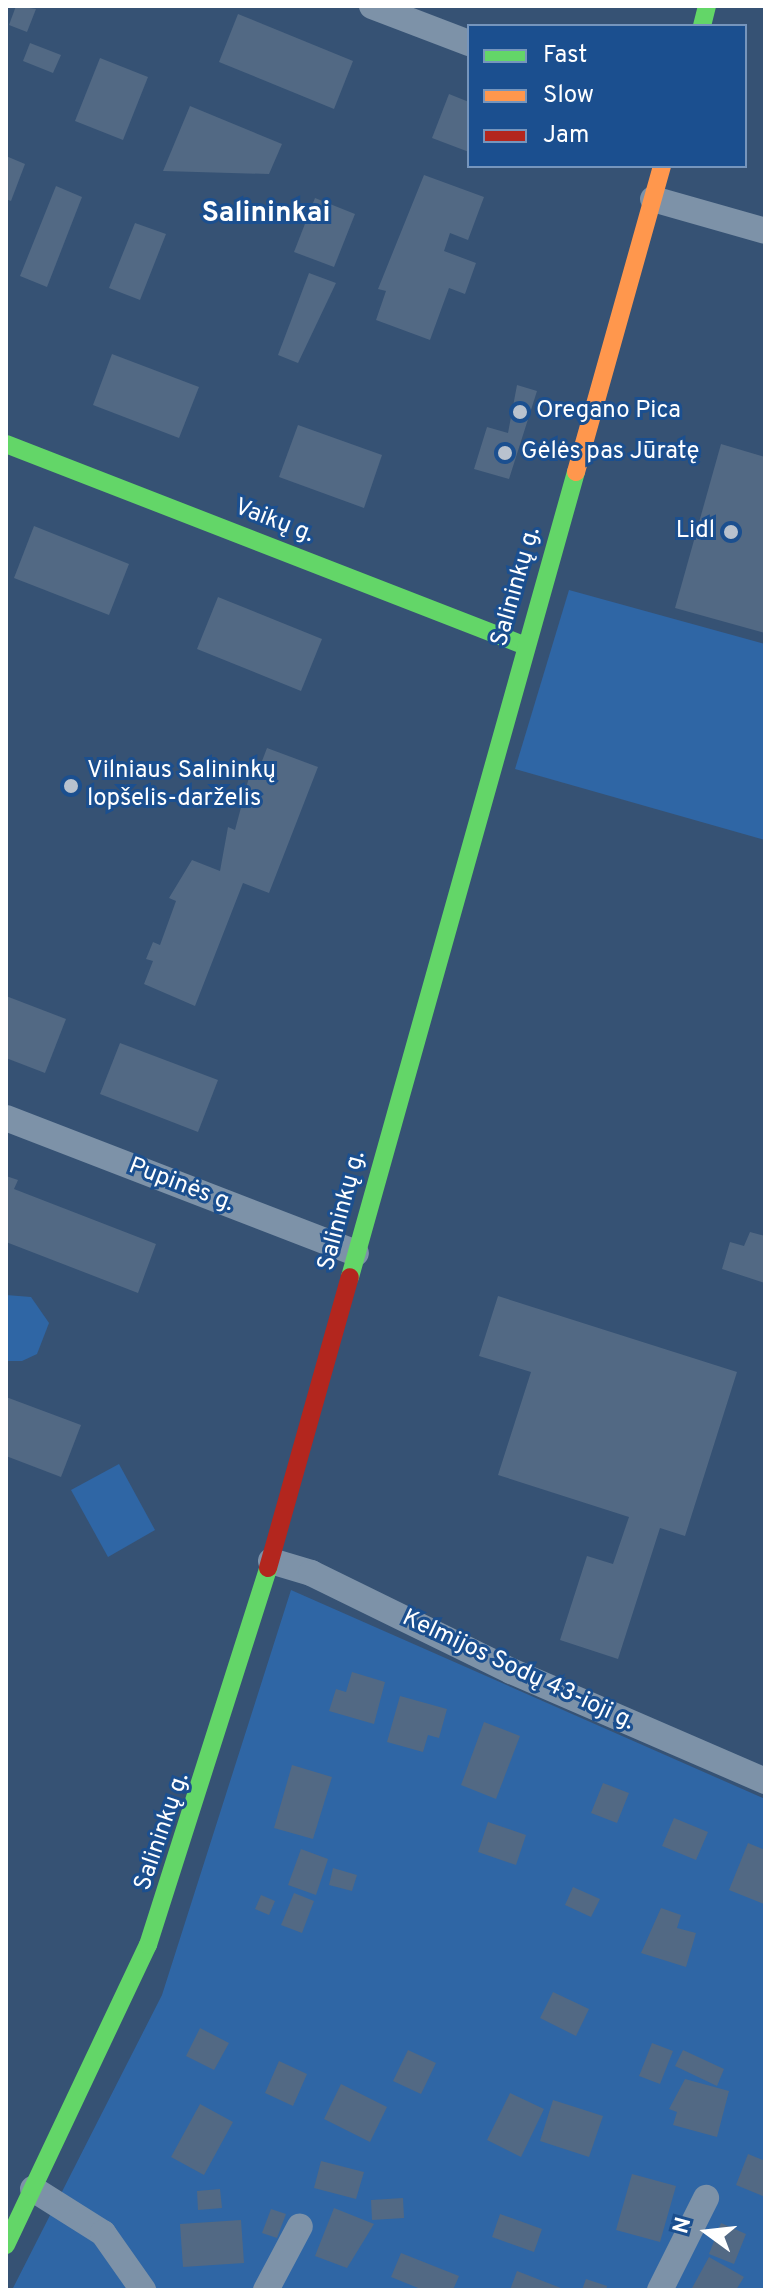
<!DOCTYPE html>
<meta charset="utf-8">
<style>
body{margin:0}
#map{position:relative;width:771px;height:2296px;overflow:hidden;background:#365274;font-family:Overpass,sans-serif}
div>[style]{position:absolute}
.green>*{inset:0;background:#2f66a5}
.building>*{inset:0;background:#526984}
.street>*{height:26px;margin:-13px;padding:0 13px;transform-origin:13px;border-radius:13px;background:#7d92a8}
.fast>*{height:18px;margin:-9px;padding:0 9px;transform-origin:9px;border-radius:9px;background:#63d668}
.slow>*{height:18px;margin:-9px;padding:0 9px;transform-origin:9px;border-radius:9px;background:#ff974d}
.jam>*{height:18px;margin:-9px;padding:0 9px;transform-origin:9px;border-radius:9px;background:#b3261e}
.dots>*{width:22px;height:22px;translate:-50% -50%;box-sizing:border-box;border:4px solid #1b4f8f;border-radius:50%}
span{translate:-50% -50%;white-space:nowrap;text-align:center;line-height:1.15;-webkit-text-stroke:6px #1b4f8f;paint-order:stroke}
.poi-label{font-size:24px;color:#fff}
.left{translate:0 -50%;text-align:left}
.right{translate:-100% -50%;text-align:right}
.street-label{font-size:24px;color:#fff}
.quarter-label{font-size:28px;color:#fff;font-weight:700}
.frame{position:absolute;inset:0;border:8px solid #fff;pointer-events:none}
.legend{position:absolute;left:467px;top:24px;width:280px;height:144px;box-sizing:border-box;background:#1b4f8f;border:2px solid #7695bc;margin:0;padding:10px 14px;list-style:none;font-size:24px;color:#fff}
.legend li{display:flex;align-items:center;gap:16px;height:40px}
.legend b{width:40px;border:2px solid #7695bc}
.north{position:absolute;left:667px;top:2192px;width:80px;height:80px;-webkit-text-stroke:6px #1b4f8f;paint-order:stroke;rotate:285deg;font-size:22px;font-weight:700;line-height:32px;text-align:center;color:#fff}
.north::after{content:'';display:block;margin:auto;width:28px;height:36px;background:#fff;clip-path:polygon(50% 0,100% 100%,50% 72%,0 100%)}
</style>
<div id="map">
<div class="green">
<i style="clip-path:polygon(569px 590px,765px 644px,765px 840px,515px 769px)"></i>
<i style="clip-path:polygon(6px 1295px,31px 1297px,49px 1323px,37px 1354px,22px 1361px,6px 1361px)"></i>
<i style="clip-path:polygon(119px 1464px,155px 1530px,108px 1557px,71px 1490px)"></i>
<i style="clip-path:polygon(291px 1590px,765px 1799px,765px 2290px,12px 2290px,162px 1995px)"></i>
</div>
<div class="building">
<i style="clip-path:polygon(16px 6px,36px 9px,27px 32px,9px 25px)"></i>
<i style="clip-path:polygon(238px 14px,353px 61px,334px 109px,219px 62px)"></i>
<i style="clip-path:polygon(30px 43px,61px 55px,53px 73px,23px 61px)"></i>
<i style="clip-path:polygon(100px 58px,148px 77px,123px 140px,75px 121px)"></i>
<i style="clip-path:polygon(449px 94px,469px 102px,469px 152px,432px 138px)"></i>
<i style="clip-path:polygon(190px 106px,282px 144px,269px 174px,163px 171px)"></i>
<i style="clip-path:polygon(6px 156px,25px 164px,11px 201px,6px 199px)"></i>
<i style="clip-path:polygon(424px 175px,484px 197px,468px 240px,450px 233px,444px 251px,476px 263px,465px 294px,449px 288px,430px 340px,376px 320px,386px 291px,378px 289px)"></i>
<i style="clip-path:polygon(56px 186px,82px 197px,47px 287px,20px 276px)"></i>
<i style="clip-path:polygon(315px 198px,355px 214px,334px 267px,294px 252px)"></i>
<i style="clip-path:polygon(135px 223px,166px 234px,140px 300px,109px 288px)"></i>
<i style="clip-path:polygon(309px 273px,336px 283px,298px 363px,278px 355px)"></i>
<i style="clip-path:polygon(112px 354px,199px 387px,179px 438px,93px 405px)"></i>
<i style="clip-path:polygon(517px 385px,537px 391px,509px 479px,474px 469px,487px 427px,508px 433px)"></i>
<i style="clip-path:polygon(298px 425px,382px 455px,364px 508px,279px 477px)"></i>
<i style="clip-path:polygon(721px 444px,765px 457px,765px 633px,675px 608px)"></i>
<i style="clip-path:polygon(34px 526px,129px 564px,109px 615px,14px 578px)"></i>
<i style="clip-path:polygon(218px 597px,322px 639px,301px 691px,197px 649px)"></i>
<i style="clip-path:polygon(267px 748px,318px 767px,269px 893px,243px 883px,195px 1006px,144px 984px,153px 961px,146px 959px,153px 942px,160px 945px,176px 901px,169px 898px,192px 860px,220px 871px,228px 827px,235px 830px,252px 766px,259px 769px)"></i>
<i style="clip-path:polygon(6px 996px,66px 1019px,45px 1073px,6px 1058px)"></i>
<i style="clip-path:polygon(120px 1043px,218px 1080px,198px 1132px,100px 1094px)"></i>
<i style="clip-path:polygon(6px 1176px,18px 1180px,14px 1189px,156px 1244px,138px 1293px,6px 1242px)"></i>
<i style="clip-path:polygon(750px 1232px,765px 1236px,765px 1283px,722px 1269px,730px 1242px,744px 1246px)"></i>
<i style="clip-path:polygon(498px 1296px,737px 1372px,685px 1536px,660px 1528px,618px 1659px,560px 1640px,587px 1556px,613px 1564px,629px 1517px,498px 1475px,531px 1372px,479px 1356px)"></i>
<i style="clip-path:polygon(6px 1397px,81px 1425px,61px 1477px,6px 1456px)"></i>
<i style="clip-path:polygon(352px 1672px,385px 1682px,374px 1724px,329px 1711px,336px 1689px,346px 1692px)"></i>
<i style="clip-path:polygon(400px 1696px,447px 1709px,439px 1738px,428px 1735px,423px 1752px,387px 1742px)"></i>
<i style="clip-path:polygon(484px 1722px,520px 1736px,496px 1799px,461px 1785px)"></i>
<i style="clip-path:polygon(292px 1765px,332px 1777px,313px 1839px,274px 1828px)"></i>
<i style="clip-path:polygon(603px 1783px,629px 1793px,617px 1823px,591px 1813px)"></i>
<i style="clip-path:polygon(674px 1818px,708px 1832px,696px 1860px,662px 1846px)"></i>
<i style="clip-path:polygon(488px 1822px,526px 1835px,516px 1865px,478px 1852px)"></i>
<i style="clip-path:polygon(748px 1843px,765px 1850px,764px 1904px,729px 1890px)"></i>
<i style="clip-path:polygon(301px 1849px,328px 1859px,316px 1895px,288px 1885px)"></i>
<i style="clip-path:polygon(333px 1868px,357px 1875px,352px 1891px,329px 1885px)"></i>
<i style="clip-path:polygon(573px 1887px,600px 1899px,591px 1917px,565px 1905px)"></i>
<i style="clip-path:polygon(294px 1893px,314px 1901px,302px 1933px,281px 1925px)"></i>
<i style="clip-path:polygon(261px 1895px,275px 1901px,269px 1915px,255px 1909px)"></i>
<i style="clip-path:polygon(661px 1908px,681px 1915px,677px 1928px,696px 1933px,686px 1967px,641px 1953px)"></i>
<i style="clip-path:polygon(553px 1992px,589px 2009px,576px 2036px,540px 2018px)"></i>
<i style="clip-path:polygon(200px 2028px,229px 2043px,214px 2070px,186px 2056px)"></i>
<i style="clip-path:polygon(652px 2043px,673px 2051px,660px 2084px,639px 2076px)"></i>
<i style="clip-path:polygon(408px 2050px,436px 2063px,421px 2094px,393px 2081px)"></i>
<i style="clip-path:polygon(683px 2050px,724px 2069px,717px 2086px,675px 2066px)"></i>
<i style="clip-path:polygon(279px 2061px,307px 2074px,293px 2106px,265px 2093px)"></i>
<i style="clip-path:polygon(685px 2079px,729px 2091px,717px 2137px,673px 2125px,677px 2112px,669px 2109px)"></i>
<i style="clip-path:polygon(341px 2084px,387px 2107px,370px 2142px,324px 2119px)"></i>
<i style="clip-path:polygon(510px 2093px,544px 2109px,521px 2157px,487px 2140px)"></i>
<i style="clip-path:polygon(553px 2100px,603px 2116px,589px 2157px,540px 2141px)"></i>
<i style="clip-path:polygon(200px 2104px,233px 2122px,204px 2175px,171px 2157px)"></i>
<i style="clip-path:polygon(748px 2154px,765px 2161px,765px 2197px,736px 2185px)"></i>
<i style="clip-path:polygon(321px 2161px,364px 2172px,356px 2199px,314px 2188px)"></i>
<i style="clip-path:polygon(632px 2174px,676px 2186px,660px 2242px,616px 2230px)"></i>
<i style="clip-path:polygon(220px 2189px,222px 2208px,198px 2210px,197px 2191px)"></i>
<i style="clip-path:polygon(403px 2198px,404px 2218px,372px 2220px,371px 2200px)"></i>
<i style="clip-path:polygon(334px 2208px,374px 2224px,347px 2268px,315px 2256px)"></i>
<i style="clip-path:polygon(271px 2209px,286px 2214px,277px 2238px,262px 2233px)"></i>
<i style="clip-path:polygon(500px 2214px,542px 2229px,534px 2252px,492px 2237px)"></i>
<i style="clip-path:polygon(241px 2220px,244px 2263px,183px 2267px,180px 2224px)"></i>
<i style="clip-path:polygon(721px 2223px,746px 2234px,734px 2264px,709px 2254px)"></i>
<i style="clip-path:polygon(401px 2253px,459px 2276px,453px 2290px,423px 2290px,391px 2277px)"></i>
<i style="clip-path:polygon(709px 2257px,744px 2277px,736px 2290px,691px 2290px)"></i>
<i style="clip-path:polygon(517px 2271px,566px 2290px,510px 2290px)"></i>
<i style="clip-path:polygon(586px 2279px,607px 2286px,606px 2290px,582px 2290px)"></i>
</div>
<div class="street">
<i style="left:372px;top:6px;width:104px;rotate:20.9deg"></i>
<i style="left:653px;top:199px;width:116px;rotate:15.9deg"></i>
<i style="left:6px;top:1118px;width:375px;rotate:21.1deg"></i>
<i style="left:271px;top:1561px;width:42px;rotate:16.7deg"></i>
<i style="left:311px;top:1573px;width:223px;rotate:26.1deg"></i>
<i style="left:511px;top:1671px;width:277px;rotate:23.4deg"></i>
<i style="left:33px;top:2189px;width:83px;rotate:32.2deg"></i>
<i style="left:103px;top:2233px;width:70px;rotate:54.9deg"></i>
<i style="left:266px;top:2290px;width:72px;rotate:-62deg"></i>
<i style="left:660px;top:2290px;width:103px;rotate:-63.4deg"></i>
</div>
<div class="fast">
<i style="left:702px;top:26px;width:21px;rotate:-76deg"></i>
<i style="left:6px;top:444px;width:558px;rotate:21.23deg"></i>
<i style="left:350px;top:1277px;width:836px;rotate:-74.32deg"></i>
<i style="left:6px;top:2245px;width:332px;rotate:-64.7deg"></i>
<i style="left:148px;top:1945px;width:396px;rotate:-72.3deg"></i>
</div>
<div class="slow">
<i style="left:576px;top:472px;width:318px;rotate:-74.3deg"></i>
</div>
<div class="jam">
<i style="left:268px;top:1568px;width:302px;rotate:-74.3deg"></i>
</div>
<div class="dots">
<i style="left:520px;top:412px;background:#b9c2ce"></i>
<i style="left:505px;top:453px;background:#b9c2ce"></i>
<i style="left:731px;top:532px;background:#b9c2ce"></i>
<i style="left:71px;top:786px;background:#b9c2ce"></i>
</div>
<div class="poi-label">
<span class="left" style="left:536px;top:412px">Oregano Pica</span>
<span class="left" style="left:521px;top:453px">Gėlės pas Jūratę</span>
<span class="right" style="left:715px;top:532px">Lidl</span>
<span class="left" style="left:87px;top:786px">Vilniaus Salininkų<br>lopšelis-darželis</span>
</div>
<div class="street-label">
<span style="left:274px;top:522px;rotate:21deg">Vaikų g.</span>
<span style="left:517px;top:587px;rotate:-74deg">Salininkų g.</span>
<span style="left:181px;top:1186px;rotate:21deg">Pupinės g.</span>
<span style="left:343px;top:1211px;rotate:-75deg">Salininkų g.</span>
<span style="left:518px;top:1671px;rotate:25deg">Kelmijos Sodų 43-ioji g.</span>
<span style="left:163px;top:1832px;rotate:-71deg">Salininkų g.</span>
</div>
<div class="quarter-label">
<span style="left:266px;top:214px">Salininkai</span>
</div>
<div class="frame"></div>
<ul class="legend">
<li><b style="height:10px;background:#63d668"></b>Fast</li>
<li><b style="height:10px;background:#ff974d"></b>Slow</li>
<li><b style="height:10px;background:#b3261e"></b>Jam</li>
</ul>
<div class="north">N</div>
</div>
